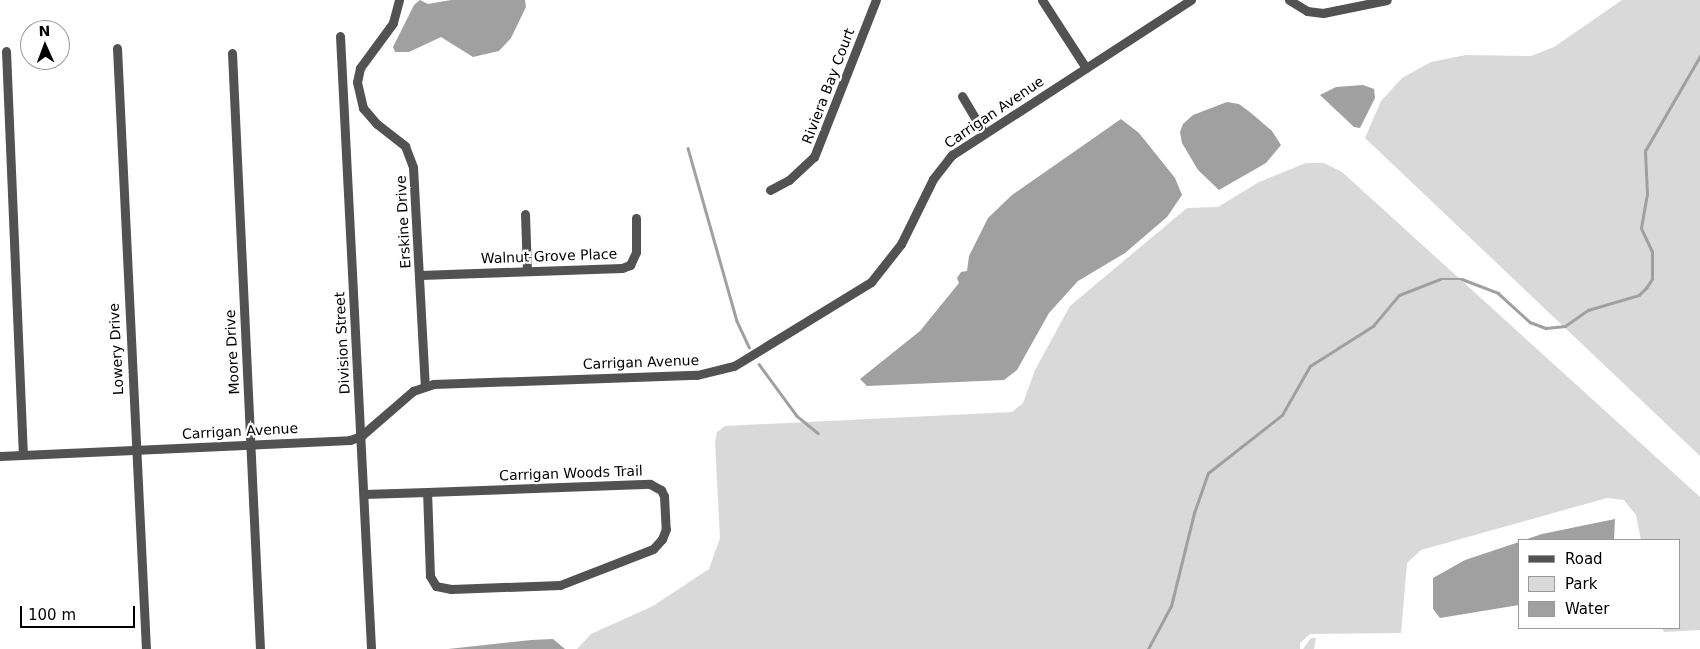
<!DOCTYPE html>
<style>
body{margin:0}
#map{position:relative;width:1700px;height:649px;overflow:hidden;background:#fff;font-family:"DejaVu Sans",sans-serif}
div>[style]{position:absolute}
.green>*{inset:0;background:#d9d9d9}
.water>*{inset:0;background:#a0a0a0}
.stream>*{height:2.5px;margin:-1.25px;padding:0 1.25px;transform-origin:1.25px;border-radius:1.25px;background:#a0a0a0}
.street>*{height:9px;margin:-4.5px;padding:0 4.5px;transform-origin:4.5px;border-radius:4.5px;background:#525252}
span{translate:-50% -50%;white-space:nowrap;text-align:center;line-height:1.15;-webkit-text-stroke:4.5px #fff;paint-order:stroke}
.street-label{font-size:14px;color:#000}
.legend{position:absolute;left:1518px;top:539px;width:162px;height:90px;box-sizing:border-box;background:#fff;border:1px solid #999;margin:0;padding:6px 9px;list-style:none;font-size:15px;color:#000}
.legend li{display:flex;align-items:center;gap:10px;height:25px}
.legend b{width:25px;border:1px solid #999}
.north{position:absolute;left:20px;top:20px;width:50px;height:50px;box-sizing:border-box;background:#fff;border:1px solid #999;border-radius:50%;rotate:358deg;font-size:14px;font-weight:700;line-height:20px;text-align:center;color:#000}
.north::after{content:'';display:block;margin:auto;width:18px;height:22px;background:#000;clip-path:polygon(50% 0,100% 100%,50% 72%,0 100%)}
.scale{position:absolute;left:20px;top:606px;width:115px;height:22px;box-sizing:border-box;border:2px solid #000;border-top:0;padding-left:6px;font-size:15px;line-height:18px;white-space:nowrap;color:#000;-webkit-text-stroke:4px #fff;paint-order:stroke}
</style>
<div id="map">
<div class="green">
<i style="clip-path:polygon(1622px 0,1700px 0,1700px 456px,1365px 138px,1381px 101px,1402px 78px,1431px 62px,1466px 55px,1531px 56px,1554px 47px)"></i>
<i style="clip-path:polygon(1306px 163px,1324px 163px,1342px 172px,1700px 497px,1700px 630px,1664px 632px,1662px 628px,1679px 628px,1679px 540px,1641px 540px,1636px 515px,1624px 500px,1607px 498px,1421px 550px,1407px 563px,1401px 633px,1310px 634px,1300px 643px,1300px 649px,577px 649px,591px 634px,653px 606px,709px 569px,720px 538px,715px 442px,717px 432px,725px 426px,1012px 412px,1023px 403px,1035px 370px,1070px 306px,1187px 208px,1218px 207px,1259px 182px)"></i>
<i style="clip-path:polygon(1311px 638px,1316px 638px,1314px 649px,1303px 649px)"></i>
</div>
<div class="water">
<i style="clip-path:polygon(420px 0,428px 4px,451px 0,525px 0,526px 7px,511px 38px,499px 51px,473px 57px,441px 37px,409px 52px,395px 52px,393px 47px,414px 5px)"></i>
<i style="clip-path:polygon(1363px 85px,1374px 89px,1375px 98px,1360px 128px,1354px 127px,1320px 95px,1336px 87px)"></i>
<i style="clip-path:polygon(1227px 102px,1239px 104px,1251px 113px,1272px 131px,1281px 145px,1266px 163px,1219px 190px,1198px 170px,1182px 143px,1180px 132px,1183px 124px,1193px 115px)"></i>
<i style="clip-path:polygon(1121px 119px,1139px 133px,1175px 178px,1182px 195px,1167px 217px,1125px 253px,1078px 281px,1049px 313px,1017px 370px,1004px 380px,867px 386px,860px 379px,920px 331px,959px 283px,957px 278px,961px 272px,967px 271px,969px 256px,988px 218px,1012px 195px)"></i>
<i style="clip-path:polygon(1615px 519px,1614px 540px,1524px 540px,1542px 534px)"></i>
<i style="clip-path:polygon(1519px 542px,1519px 605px,1440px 618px,1433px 609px,1433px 578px,1465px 560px)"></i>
<i style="clip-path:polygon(553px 639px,565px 649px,448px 649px,531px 640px)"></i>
</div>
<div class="stream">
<i style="left:688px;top:148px;width:180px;rotate:74.2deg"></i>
<i style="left:737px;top:321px;width:29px;rotate:65deg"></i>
<i style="left:759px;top:364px;width:64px;rotate:53.8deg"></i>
<i style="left:797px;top:416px;width:27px;rotate:39deg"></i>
<i style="left:1148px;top:649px;width:49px;rotate:-61.9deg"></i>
<i style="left:1171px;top:606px;width:96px;rotate:-76.1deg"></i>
<i style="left:1194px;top:513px;width:42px;rotate:-70.7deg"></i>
<i style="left:1208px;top:473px;width:94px;rotate:-38.1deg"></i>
<i style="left:1282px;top:415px;width:56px;rotate:-60.3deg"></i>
<i style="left:1310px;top:366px;width:75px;rotate:-32.4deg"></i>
<i style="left:1373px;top:326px;width:40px;rotate:-50deg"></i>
<i style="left:1399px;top:295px;width:44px;rotate:-21.3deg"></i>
<i style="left:1440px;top:279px;width:22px"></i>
<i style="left:1462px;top:279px;width:39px;rotate:21deg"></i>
<i style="left:1498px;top:293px;width:43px;rotate:42.2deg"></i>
<i style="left:1530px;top:322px;width:17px;rotate:21deg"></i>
<i style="left:1546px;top:328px;width:19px;rotate:-6deg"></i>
<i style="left:1565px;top:326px;width:28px;rotate:-35deg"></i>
<i style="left:1588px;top:310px;width:53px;rotate:-16.4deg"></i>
<i style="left:1639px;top:295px;width:10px;rotate:-45deg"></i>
<i style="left:1646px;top:288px;width:11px;rotate:-56deg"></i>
<i style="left:1652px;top:279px;width:27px;rotate:-90deg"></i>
<i style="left:1652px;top:252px;width:26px;rotate:-115deg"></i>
<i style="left:1641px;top:228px;width:35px;rotate:-80deg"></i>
<i style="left:1647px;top:194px;width:43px;rotate:-92.7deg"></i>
<i style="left:1645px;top:151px;width:110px;rotate:-59.9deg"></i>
</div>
<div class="street">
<i style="left:399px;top:0;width:24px;rotate:105deg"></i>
<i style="left:393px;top:23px;width:56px;rotate:126.3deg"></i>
<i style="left:360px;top:68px;width:14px;rotate:102deg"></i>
<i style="left:357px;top:82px;width:27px;rotate:77deg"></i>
<i style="left:363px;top:108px;width:21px;rotate:49deg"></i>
<i style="left:377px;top:124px;width:36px;rotate:38deg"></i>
<i style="left:405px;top:146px;width:22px;rotate:69deg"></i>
<i style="left:413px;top:167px;width:219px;rotate:86.9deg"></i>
<i style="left:1042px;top:0;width:81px;rotate:57.1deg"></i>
<i style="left:1289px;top:0;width:21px;rotate:31deg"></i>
<i style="left:1307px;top:11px;width:16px;rotate:7deg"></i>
<i style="left:1323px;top:13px;width:65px;rotate:-11.5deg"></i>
<i style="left:340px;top:36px;width:614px;rotate:87.1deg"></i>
<i style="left:117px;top:48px;width:602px;rotate:87.24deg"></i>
<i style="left:6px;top:51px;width:404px;rotate:87.6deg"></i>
<i style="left:232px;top:53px;width:597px;rotate:87.31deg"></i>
<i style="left:962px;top:96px;width:43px;rotate:59.3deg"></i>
<i style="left:770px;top:190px;width:21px;rotate:-28deg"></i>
<i style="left:789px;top:180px;width:34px;rotate:-43deg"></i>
<i style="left:814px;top:157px;width:169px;rotate:-68.5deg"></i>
<i style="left:525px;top:214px;width:57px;rotate:88deg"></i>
<i style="left:420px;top:275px;width:202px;rotate:-2deg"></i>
<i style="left:622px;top:268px;width:9px;rotate:-21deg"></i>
<i style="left:630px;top:265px;width:14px;rotate:-65deg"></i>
<i style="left:636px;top:252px;width:34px;rotate:-90deg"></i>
<i style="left:0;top:456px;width:350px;rotate:-2.6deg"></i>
<i style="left:350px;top:440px;width:12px;rotate:-20deg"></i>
<i style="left:361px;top:436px;width:69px;rotate:-40.9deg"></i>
<i style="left:413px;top:391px;width:21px;rotate:-19deg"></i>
<i style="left:433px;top:384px;width:264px;rotate:-2deg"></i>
<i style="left:697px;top:375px;width:38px;rotate:-14deg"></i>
<i style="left:734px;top:366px;width:161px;rotate:-31.5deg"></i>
<i style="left:871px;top:282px;width:48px;rotate:-51.7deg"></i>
<i style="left:901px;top:244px;width:72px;rotate:-63.8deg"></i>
<i style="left:933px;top:179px;width:31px;rotate:-52deg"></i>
<i style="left:952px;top:155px;width:285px;rotate:-33deg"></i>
<i style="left:650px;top:484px;width:13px;rotate:29deg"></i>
<i style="left:661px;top:490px;width:7px;rotate:63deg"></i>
<i style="left:664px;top:496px;width:33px;rotate:87deg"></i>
<i style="left:666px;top:529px;width:11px;rotate:112deg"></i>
<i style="left:662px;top:539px;width:13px;rotate:132deg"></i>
<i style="left:653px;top:549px;width:100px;rotate:158.8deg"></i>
<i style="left:560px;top:585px;width:109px;rotate:177.9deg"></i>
<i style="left:451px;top:589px;width:15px;rotate:-169deg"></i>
<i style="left:436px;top:586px;width:12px;rotate:-121deg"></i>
<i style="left:430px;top:576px;width:84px;rotate:-92deg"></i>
<i style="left:427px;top:492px;width:223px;rotate:-2.1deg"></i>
<i style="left:364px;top:494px;width:63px;rotate:-1.8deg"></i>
</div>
<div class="street-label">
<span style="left:828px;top:86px;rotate:-69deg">Riviera Bay Court</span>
<span style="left:994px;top:112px;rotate:-34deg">Carrigan Avenue</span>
<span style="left:403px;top:222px;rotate:-93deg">Erskine Drive</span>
<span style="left:549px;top:256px;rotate:-2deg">Walnut Grove Place</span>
<span style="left:342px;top:343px;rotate:-93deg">Division Street</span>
<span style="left:116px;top:349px;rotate:-93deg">Lowery Drive</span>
<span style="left:232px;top:352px;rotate:-93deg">Moore Drive</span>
<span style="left:641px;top:362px;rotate:-2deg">Carrigan Avenue</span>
<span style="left:240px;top:431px;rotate:-3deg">Carrigan Avenue</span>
<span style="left:571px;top:473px;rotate:-2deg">Carrigan Woods Trail</span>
</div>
<ul class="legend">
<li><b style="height:6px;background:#525252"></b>Road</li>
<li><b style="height:14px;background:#d9d9d9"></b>Park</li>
<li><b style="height:14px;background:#a0a0a0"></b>Water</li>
</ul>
<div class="north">N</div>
<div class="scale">100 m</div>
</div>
